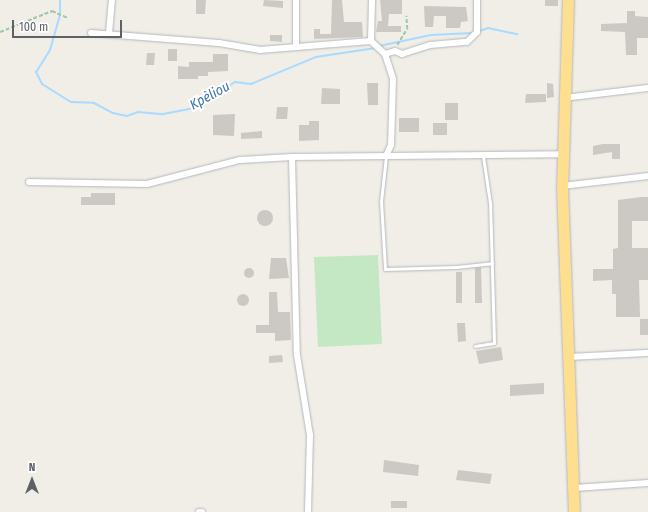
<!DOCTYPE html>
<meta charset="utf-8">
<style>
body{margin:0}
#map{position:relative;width:648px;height:512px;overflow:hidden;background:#f0eee7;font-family:"Fira Sans Condensed",sans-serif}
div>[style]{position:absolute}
.green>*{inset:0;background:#c4e8c3}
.stream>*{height:2px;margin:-1px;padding:0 1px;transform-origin:1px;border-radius:1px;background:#a8dbff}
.building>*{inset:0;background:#ccc9c4}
.round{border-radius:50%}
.path>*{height:1.5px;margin-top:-0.75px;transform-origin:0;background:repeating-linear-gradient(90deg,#9cc9a8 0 4px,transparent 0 6px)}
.roads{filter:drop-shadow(0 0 1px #b4b7bb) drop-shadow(0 0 1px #b4b7bb)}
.lane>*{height:3px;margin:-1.5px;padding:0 1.5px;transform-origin:1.5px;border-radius:1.5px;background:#fff}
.street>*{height:6px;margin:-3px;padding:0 3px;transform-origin:3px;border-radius:3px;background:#fff}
.highway>*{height:11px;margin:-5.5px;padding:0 5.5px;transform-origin:5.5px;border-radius:5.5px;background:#fedf90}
span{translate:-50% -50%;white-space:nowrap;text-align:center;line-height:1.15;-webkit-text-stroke:4px #fff;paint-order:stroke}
.water-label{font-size:14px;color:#4076aa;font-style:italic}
.north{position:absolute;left:12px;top:460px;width:40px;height:40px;-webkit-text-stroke:3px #fff;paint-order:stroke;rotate:0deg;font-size:11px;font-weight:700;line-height:16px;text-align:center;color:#5e6267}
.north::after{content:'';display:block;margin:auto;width:14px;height:18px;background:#5e6267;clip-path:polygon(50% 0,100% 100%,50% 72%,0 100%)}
.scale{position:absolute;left:12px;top:20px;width:110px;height:18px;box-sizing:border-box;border:2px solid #5e6267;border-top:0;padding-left:5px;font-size:12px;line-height:14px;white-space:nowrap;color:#5e6267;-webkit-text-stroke:3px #fff;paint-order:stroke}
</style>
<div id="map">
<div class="green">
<i style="clip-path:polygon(378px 255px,382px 344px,318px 347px,314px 257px)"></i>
</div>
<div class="stream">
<i style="left:60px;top:0;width:15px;rotate:90deg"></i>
<i style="left:60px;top:15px;width:36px;rotate:106deg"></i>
<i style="left:50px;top:50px;width:26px;rotate:122deg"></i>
<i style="left:36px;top:72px;width:13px;rotate:63deg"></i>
<i style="left:42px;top:84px;width:34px;rotate:32deg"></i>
<i style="left:71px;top:102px;width:23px;rotate:2deg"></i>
<i style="left:94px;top:103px;width:21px;rotate:28deg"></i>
<i style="left:113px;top:113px;width:14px;rotate:12deg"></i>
<i style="left:127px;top:116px;width:12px;rotate:-20deg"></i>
<i style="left:138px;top:112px;width:25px;rotate:5deg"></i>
<i style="left:163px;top:114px;width:32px;rotate:-11deg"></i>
<i style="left:194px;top:108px;width:49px;rotate:-32.4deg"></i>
<i style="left:235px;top:82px;width:16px;rotate:7deg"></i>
<i style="left:251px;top:84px;width:70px;rotate:-22.6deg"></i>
<i style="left:316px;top:57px;width:60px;rotate:-8.7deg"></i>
<i style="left:479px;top:31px;width:9px;rotate:-18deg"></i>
<i style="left:488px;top:28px;width:30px;rotate:12deg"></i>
<i style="left:379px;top:46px;width:53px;rotate:-11.9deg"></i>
<i style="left:431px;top:35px;width:42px;rotate:-2.7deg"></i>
</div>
<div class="building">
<i style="clip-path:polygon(196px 0,206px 0,205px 14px,196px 14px)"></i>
<i style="clip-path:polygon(264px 0,283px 1px,283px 8px,263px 6px)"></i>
<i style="clip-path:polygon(332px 0,342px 0,344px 22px,362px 22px,363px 37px,314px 39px,314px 29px,320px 29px,320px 34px,331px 34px)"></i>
<i style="clip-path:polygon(380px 0,402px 0,402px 14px,389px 14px,388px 26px,401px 26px,401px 32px,376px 32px,378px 21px,382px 21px)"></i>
<i style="clip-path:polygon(545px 0,558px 0,558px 6px,545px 6px)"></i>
<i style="clip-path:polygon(424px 6px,466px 7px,468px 21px,461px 22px,460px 28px,446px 28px,446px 16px,434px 16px,433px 27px,425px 27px)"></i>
<i style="clip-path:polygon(627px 11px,635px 11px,635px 16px,648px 17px,648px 38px,637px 38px,637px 55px,626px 55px,625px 32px,601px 31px,601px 24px,627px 23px)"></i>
<i style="clip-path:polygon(270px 35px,282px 35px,282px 42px,270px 41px)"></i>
<i style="clip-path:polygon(168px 49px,177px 49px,177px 61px,168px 61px)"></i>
<i style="clip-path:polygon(147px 53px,155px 53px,154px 65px,146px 65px)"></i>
<i style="clip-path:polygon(213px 54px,228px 54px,228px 71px,208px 72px,208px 76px,198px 76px,198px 79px,178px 79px,178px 66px,189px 67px,189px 62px,213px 62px)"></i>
<i style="clip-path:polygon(367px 83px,378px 83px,378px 105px,368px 105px)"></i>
<i style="clip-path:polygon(547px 83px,553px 84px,554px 97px,547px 98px)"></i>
<i style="clip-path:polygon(322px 88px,340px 89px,340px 104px,321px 104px)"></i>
<i style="clip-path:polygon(526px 94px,546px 94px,546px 102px,525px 103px)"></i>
<i style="clip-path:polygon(445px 103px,458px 103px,458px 120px,445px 120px)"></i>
<i style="clip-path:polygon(277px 107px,288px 107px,287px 119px,276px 119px)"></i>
<i style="clip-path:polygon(235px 114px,234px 136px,213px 135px,213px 115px)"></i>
<i style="clip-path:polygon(399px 118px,419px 118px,419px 132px,399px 132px)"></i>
<i style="clip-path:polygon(309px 121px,319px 121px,319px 140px,299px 141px,299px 125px,309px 125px)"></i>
<i style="clip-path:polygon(433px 123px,447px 123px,447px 135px,433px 135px)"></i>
<i style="clip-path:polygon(262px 131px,262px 138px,241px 139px,241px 133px)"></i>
<i style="clip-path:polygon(603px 144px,620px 144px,620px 159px,612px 159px,612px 152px,593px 155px,593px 146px)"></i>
<i style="clip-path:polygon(91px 193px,115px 193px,115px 205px,81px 205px,81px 197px,91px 197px)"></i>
<i style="clip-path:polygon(641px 197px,648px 197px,648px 221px,632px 221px,632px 248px,648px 248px,648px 280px,639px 280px,640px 317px,616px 317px,616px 294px,612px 294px,612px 280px,593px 281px,593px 269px,613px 269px,613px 249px,618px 248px,618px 200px)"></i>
<i class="round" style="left:257px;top:210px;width:16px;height:16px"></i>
<i style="clip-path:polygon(271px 258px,286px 258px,289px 278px,269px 279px)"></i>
<i style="clip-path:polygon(481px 267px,482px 303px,475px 303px,475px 268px)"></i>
<i class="round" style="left:244px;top:268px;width:10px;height:10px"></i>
<i style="clip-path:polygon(456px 272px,462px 272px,462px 303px,456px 303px)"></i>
<i style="clip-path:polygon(269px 292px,277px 292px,278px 312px,290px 312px,291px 340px,275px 341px,275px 333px,256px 333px,256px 325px,269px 325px)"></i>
<i class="round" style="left:237px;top:294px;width:12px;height:12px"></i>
<i style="clip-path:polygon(640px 319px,648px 319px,648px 335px,640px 335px)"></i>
<i style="clip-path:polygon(457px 323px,465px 323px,466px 341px,458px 342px)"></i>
<i style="clip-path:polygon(501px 347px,503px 360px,479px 364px,476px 351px)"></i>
<i style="clip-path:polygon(282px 355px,283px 362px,269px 363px,269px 356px)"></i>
<i style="clip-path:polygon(544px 383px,544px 394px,510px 396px,510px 385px)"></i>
<i style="clip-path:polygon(384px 460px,419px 465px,418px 476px,383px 472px)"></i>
<i style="clip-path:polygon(458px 470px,492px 474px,490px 484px,456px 480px)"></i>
<i style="clip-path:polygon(391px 501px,407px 501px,407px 508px,391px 508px)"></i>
</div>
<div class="path">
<i style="left:0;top:32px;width:56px;rotate:-22deg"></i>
<i style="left:52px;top:11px;width:17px;rotate:24deg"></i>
<i style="left:397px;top:45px;width:19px;rotate:-58deg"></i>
<i style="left:407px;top:29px;width:13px;rotate:-94deg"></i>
</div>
<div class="roads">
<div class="lane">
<i style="left:386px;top:156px;width:45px;rotate:96.3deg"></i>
<i style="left:381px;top:201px;width:68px;rotate:86.6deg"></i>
<i style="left:385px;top:269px;width:71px;rotate:-1.6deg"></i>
<i style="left:456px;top:267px;width:36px;rotate:-6deg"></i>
<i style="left:475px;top:346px;width:19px;rotate:-9deg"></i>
<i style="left:494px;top:343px;width:140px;rotate:-91.6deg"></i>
<i style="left:490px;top:203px;width:48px;rotate:-98.5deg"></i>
</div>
<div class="street">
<i style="left:372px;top:0;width:41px;rotate:91.4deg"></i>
<i style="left:371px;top:41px;width:19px;rotate:43deg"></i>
<i style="left:385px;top:54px;width:26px;rotate:72deg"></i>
<i style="left:393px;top:79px;width:66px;rotate:91.7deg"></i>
<i style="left:391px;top:145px;width:12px;rotate:114deg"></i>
<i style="left:91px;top:33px;width:128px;rotate:4.5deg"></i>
<i style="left:219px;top:43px;width:42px;rotate:9.7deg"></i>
<i style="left:260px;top:50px;width:111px;rotate:-4.6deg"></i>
<i style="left:109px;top:33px;width:33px;rotate:-85deg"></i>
<i style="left:296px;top:46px;width:46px;rotate:-90deg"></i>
<i style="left:385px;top:54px;width:10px;rotate:-17deg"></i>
<i style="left:395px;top:51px;width:8px;rotate:23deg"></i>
<i style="left:402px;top:54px;width:29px;rotate:-18deg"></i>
<i style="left:430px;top:45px;width:37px;rotate:-5deg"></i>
<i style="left:467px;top:42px;width:14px;rotate:-45deg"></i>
<i style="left:477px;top:32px;width:32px;rotate:-90deg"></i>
<i style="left:564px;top:98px;width:85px;rotate:-6.8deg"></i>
<i style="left:292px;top:157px;width:198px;rotate:88.6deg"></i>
<i style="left:297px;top:355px;width:81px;rotate:80.8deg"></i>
<i style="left:310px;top:435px;width:77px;rotate:91.5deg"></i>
<i style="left:29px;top:182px;width:118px;rotate:1deg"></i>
<i style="left:147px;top:184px;width:96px;rotate:-14.5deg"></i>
<i style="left:240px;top:160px;width:52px;rotate:-3.3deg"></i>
<i style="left:292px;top:157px;width:272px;rotate:-0.6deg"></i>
<i style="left:562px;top:186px;width:87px;rotate:-6.6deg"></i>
<i style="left:568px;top:357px;width:80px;rotate:-2.9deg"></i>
<i style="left:574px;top:488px;width:74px;rotate:-3.9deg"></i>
<i style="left:199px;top:512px;width:3px"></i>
</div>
<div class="highway">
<i style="left:568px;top:0;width:186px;rotate:91.8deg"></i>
<i style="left:562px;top:186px;width:326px;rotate:87.9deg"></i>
</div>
</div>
<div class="water-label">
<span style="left:210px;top:96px;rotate:-29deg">Kpèliou</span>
</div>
<div class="north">N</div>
<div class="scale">100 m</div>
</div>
